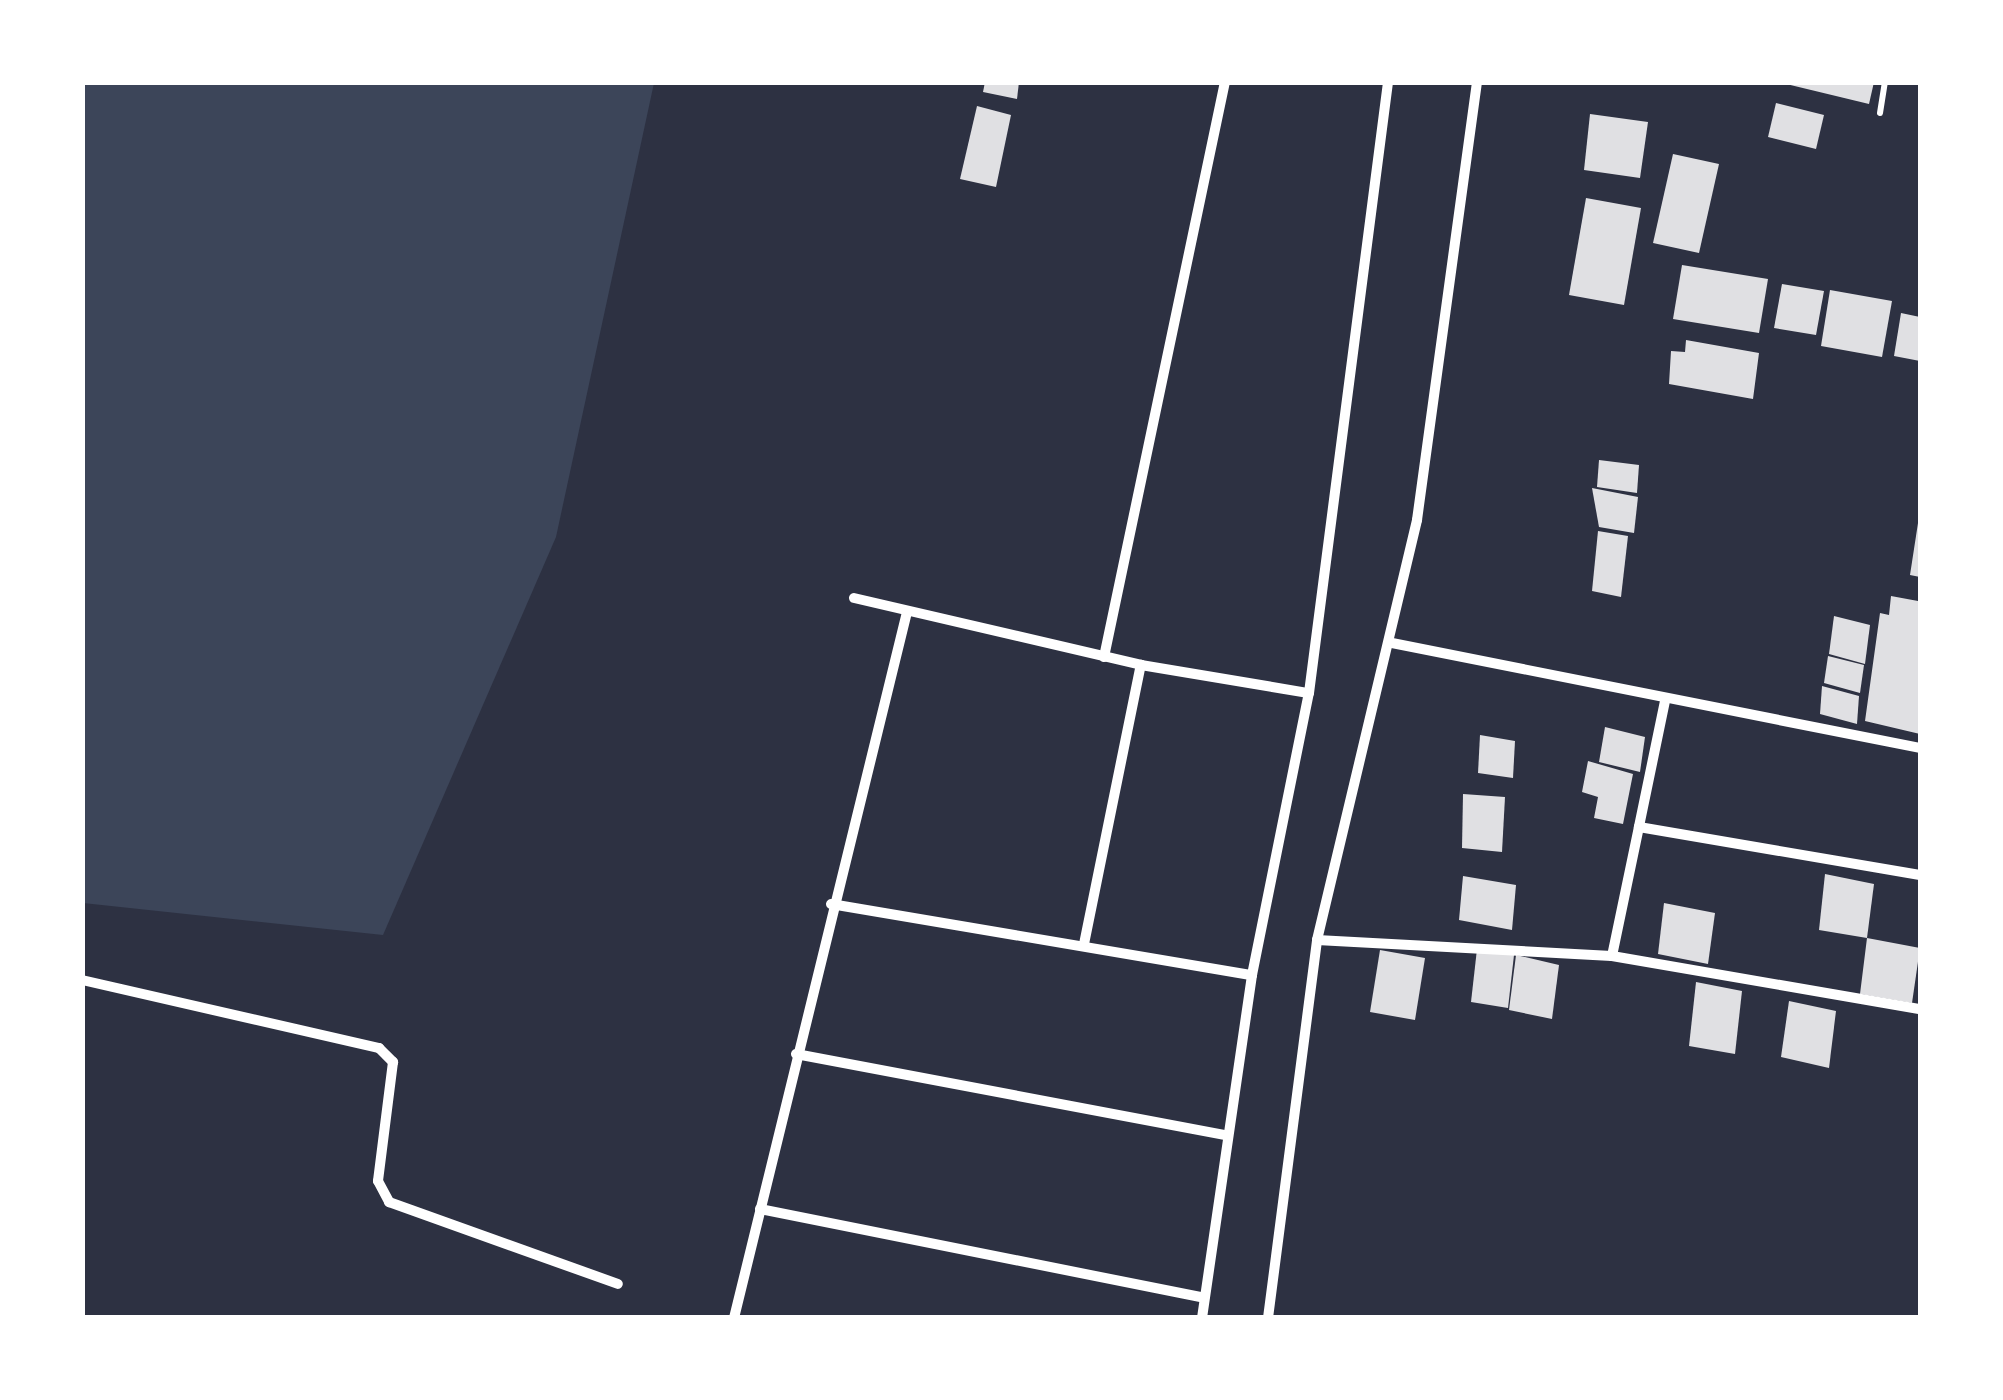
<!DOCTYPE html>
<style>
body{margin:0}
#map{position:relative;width:2003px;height:1400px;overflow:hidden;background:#2d3142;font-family:Karla,sans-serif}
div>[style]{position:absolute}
.green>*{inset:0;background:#3c4559}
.building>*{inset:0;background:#e0e0e3}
.path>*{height:6px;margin:-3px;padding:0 3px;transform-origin:3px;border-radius:3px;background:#fff}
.minor>*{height:10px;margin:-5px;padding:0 5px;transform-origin:5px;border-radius:5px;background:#fff}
span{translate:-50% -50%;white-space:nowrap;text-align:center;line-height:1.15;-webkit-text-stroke:8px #fff;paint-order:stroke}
.frame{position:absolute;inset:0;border:85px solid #fff;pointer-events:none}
</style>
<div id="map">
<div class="green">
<i style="clip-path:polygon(83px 82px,654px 83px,556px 537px,383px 935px,83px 903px)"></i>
</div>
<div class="building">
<i style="clip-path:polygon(985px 82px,1019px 82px,1017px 99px,983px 92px)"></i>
<i style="clip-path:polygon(1778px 82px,1874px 82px,1869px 104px)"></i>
<i style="clip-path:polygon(1776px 103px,1824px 115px,1816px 149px,1768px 137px)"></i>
<i style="clip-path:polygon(977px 106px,1011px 115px,996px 187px,960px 179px)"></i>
<i style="clip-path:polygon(1590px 114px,1648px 122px,1640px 178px,1584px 170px)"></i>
<i style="clip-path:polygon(1673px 154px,1719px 164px,1699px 253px,1653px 243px)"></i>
<i style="clip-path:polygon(1586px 198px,1641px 208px,1624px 305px,1569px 295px)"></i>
<i style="clip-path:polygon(1682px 265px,1768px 279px,1759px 333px,1673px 319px)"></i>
<i style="clip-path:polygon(1782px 284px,1824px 291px,1816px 335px,1774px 328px)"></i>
<i style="clip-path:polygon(1830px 290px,1892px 301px,1882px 357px,1821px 346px)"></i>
<i style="clip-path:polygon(1901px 313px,1920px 317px,1920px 361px,1894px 356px)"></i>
<i style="clip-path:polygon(1686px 340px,1759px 353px,1753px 399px,1669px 384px,1671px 351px,1685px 352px)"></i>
<i style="clip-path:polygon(1599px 460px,1639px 465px,1637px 493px,1597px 487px)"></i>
<i style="clip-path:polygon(1592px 488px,1638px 497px,1634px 533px,1599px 527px)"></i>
<i style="clip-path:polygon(1920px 510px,1920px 577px,1910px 575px)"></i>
<i style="clip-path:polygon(1598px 531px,1628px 536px,1621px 597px,1592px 591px)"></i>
<i style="clip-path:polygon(1891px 596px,1918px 601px,1920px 734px,1865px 721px,1880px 613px,1889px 615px)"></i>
<i style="clip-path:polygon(1834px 616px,1870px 625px,1865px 664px,1829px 654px)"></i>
<i style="clip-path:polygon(1828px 656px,1864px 665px,1860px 693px,1824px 683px)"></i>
<i style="clip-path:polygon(1822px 686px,1859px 696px,1857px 724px,1820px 714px)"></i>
<i style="clip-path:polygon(1605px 727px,1645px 737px,1640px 772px,1599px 762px)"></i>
<i style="clip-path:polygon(1480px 735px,1515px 741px,1513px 778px,1478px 773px)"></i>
<i style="clip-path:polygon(1588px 761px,1633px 774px,1623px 824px,1594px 818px,1598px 797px,1582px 792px)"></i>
<i style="clip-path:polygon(1463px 794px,1505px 797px,1502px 852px,1462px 848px)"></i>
<i style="clip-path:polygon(1825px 874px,1874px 884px,1867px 938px,1819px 930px)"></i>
<i style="clip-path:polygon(1463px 876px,1516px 885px,1512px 930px,1459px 920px)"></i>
<i style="clip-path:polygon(1664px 903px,1715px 913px,1708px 964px,1658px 954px)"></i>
<i style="clip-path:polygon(1867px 938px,1920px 948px,1912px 1003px,1860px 994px)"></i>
<i style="clip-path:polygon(1477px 949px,1514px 955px,1508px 1008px,1471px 1002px)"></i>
<i style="clip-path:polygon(1380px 950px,1425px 958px,1415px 1020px,1370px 1012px)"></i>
<i style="clip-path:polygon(1516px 955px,1559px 965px,1552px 1019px,1509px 1010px)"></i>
<i style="clip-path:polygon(1696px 982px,1742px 991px,1735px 1054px,1689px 1046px)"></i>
<i style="clip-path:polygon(1789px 1001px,1836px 1011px,1829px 1068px,1781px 1057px)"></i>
</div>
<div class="path">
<i style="left:1880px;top:113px;width:31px;rotate:-81deg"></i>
</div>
<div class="minor">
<i style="left:854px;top:598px;width:295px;rotate:13.1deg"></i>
<i style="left:1141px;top:665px;width:170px;rotate:9.5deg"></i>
<i style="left:1392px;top:643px;width:538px;rotate:11.25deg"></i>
<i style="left:1104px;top:657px;width:588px;rotate:-78.12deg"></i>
<i style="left:1665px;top:701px;width:129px;rotate:101.7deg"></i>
<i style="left:1639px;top:827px;width:285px;rotate:9.7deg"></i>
<i style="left:831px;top:904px;width:427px;rotate:9.6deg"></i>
<i style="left:1317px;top:940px;width:295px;rotate:3.1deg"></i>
<i style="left:1612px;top:956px;width:313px;rotate:9.8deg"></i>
<i style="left:1084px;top:944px;width:285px;rotate:-78.5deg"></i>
<i style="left:1612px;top:956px;width:132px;rotate:-78.2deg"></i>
<i style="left:82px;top:980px;width:305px;rotate:12.9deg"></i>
<i style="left:379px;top:1048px;width:20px;rotate:45deg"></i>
<i style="left:393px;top:1062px;width:120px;rotate:97.2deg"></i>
<i style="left:378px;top:1181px;width:24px;rotate:62deg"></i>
<i style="left:389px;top:1202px;width:243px;rotate:19.7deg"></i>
<i style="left:796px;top:1054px;width:437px;rotate:10.7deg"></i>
<i style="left:760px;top:1209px;width:453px;rotate:11.3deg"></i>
<i style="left:734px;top:1318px;width:727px;rotate:-76.23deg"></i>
<i style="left:1202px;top:1318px;width:347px;rotate:-81.7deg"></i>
<i style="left:1252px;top:975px;width:288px;rotate:-78.6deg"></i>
<i style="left:1309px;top:693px;width:616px;rotate:-82.63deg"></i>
<i style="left:1268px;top:1318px;width:381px;rotate:-82.6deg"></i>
<i style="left:1317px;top:940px;width:432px;rotate:-76.6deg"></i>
<i style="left:1417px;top:520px;width:442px;rotate:-82.2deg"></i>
</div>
<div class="frame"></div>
</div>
